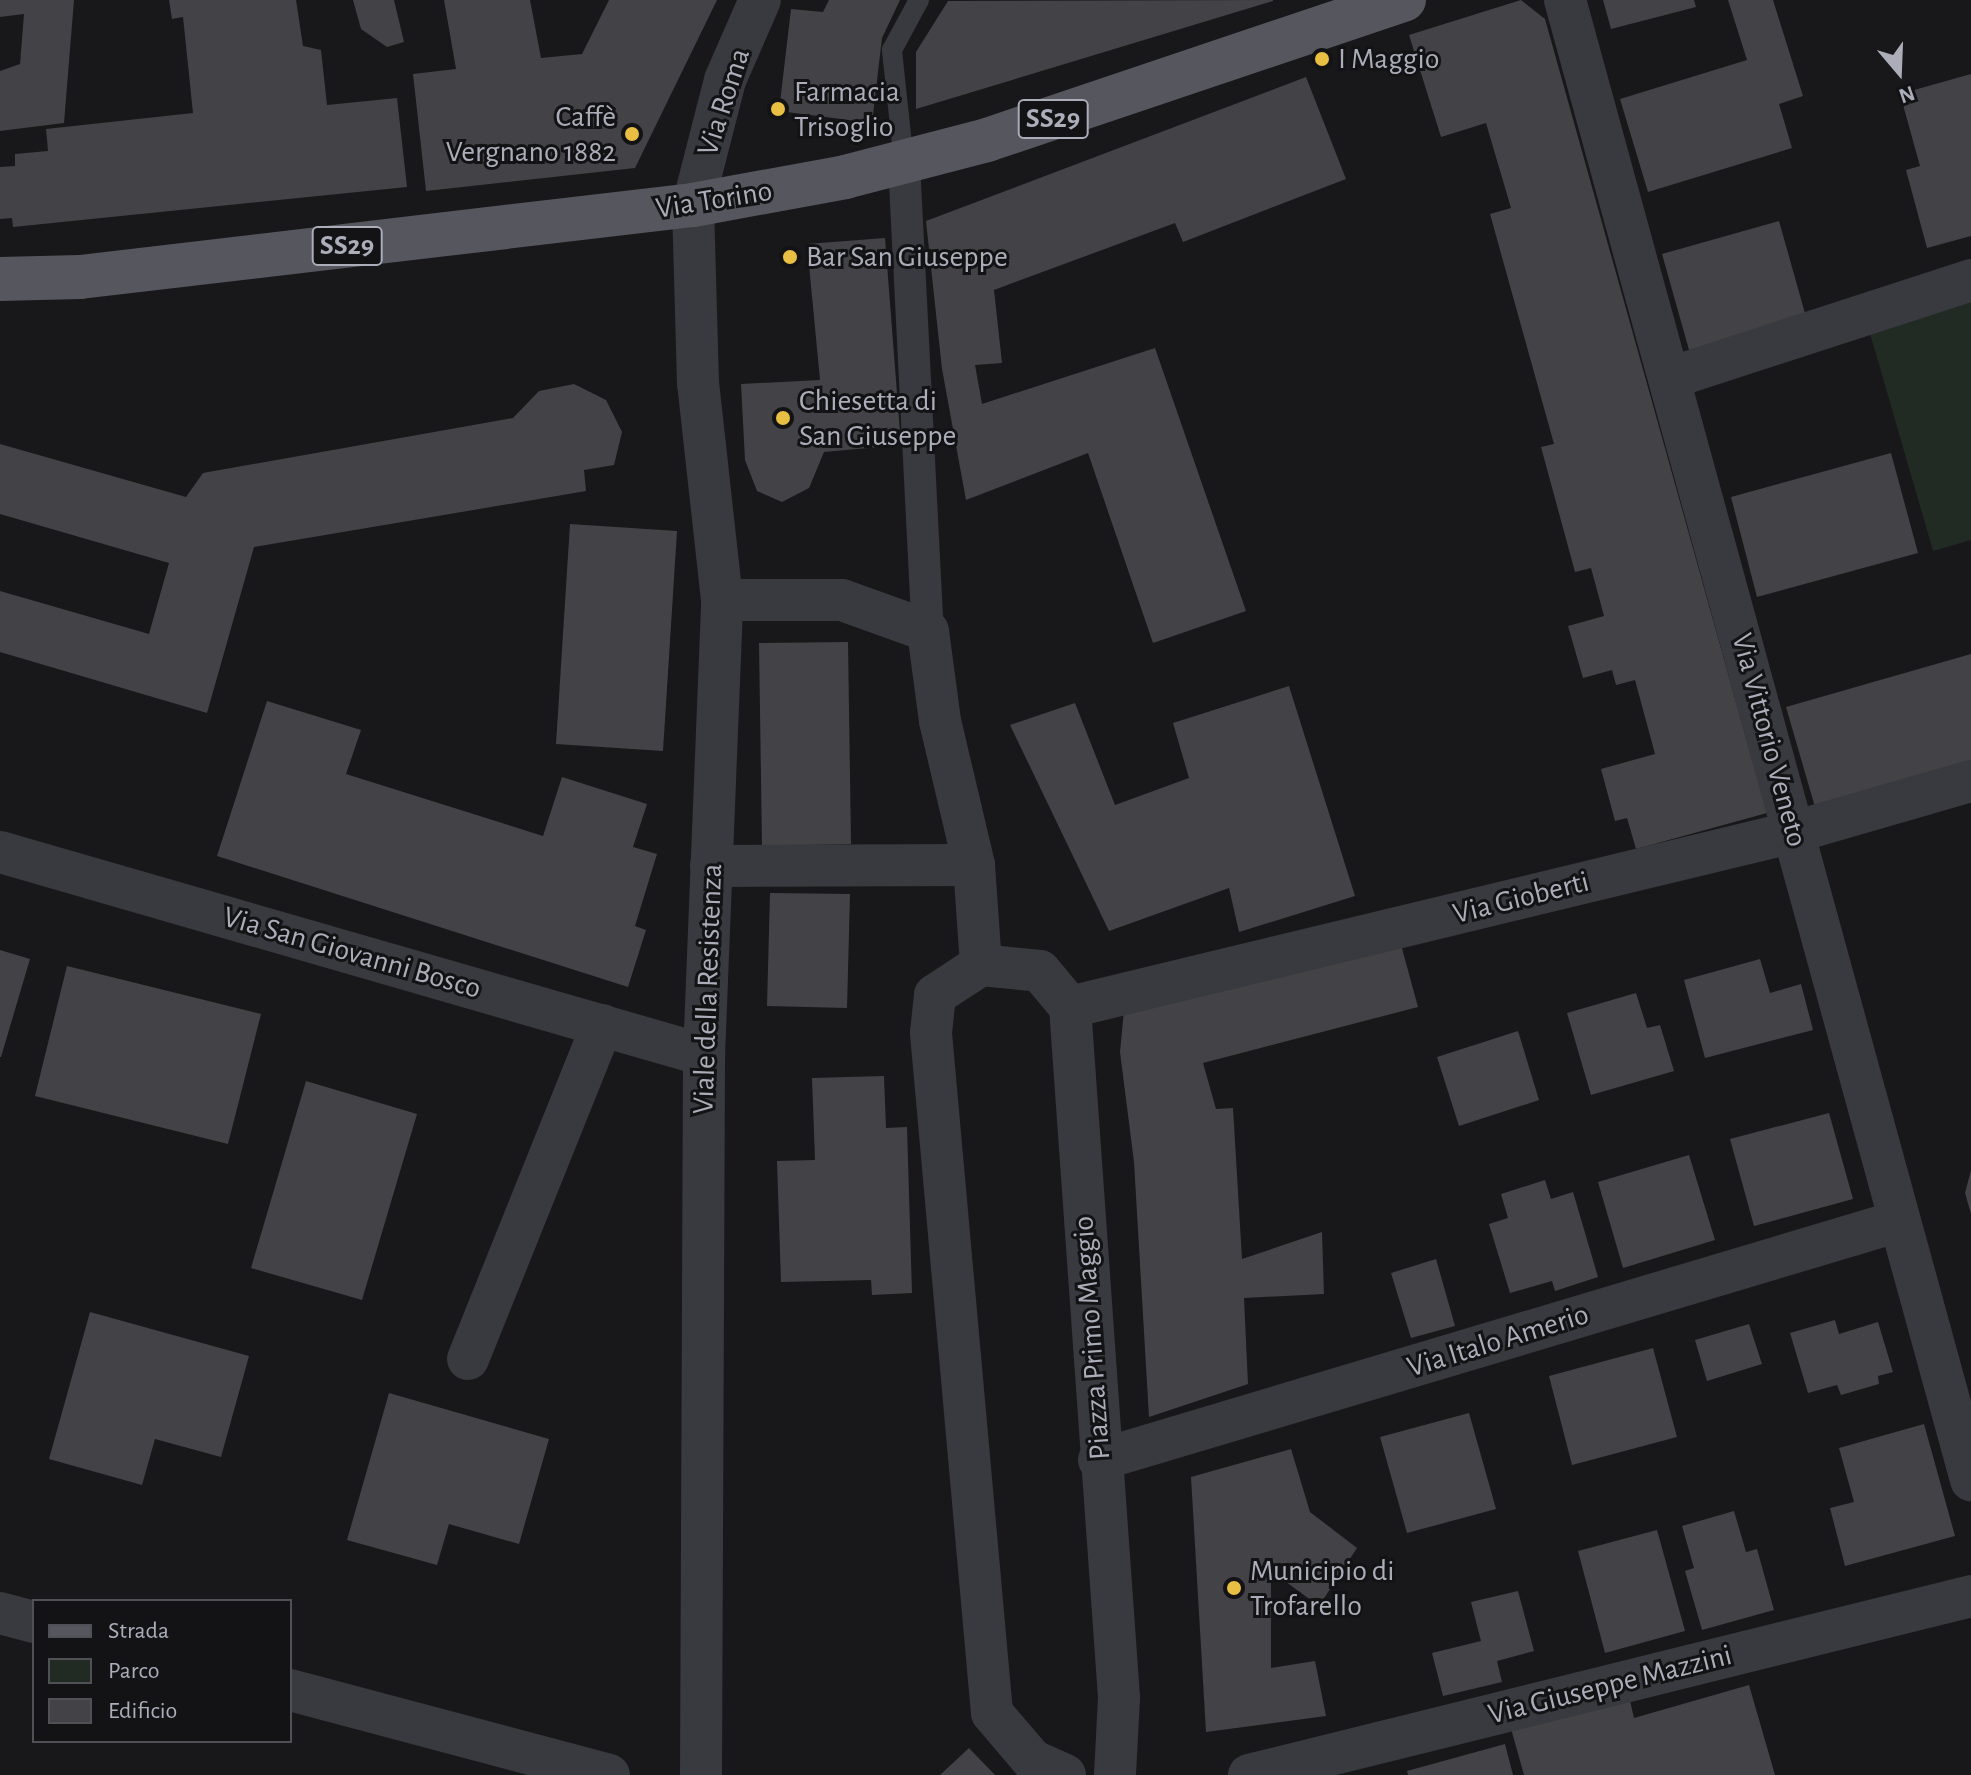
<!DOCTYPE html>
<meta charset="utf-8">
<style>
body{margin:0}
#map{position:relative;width:1971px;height:1775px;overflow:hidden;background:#18181a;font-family:"Alegreya Sans",sans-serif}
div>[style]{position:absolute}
.green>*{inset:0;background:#222a24}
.building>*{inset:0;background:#434347}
.service>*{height:20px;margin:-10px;padding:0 10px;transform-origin:10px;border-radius:10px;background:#393a3f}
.pedestrian>*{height:32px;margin:-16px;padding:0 16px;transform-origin:16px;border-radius:16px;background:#393a3f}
.minor>*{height:42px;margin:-21px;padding:0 21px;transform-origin:21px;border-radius:21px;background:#393a3f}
.primary>*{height:44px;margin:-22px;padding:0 22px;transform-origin:22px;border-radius:22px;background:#56575e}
.dots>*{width:22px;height:22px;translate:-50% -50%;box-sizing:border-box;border:4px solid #131315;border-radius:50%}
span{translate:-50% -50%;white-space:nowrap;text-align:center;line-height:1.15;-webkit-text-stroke:6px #131315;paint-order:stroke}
.shield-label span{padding:2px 6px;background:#131315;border:2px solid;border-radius:6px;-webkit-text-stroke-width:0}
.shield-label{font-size:28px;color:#abaeb9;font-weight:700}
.poi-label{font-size:30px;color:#abaeb9}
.left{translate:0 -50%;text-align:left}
.right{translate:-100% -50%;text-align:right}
.street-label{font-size:30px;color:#abaeb9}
.legend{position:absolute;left:32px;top:1599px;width:260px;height:144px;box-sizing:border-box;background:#131315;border:2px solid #505157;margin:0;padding:10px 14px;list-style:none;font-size:24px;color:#abaeb9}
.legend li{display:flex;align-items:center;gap:16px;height:40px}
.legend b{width:40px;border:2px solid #505157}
.north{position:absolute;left:1859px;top:32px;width:80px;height:80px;-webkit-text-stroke:6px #131315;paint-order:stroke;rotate:161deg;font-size:22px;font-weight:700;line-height:32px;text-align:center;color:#abaeb9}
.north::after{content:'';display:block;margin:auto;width:28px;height:36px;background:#abaeb9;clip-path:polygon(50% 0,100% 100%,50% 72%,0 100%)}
</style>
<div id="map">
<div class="green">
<i style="clip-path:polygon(1971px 301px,1971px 540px,1933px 551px,1869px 330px)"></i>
</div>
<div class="building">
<i style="clip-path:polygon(0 0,74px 0,64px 123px,0 131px,0 71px,20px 64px,24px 14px,0 17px)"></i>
<i style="clip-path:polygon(169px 0,296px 0,303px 46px,321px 50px,327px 105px,397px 98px,407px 187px,13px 227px,12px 218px,0 219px,0 167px,15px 166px,15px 154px,48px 151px,46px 129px,193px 113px,183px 17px,172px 19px)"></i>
<i style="clip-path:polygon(353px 0,394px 0,404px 42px,387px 47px,361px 29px)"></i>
<i style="clip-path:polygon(444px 0,530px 0,541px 58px,582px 54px,609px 0,717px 0,635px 168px,426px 191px,413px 74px,456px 69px)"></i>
<i style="clip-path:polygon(829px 0,900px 0,882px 38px,872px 123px,779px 111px,791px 9px,823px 12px)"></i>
<i style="clip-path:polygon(1521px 0,1545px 19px,1767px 813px,1636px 849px,1627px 818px,1615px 821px,1601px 769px,1655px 754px,1635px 680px,1616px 685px,1612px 670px,1583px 678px,1568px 626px,1604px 616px,1591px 568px,1575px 572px,1541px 447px,1554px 444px,1490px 214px,1511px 208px,1486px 123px,1441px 137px,1409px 35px)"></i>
<i style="clip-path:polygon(1603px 0,1694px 0,1696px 7px,1611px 29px)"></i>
<i style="clip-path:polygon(1728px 0,1773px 0,1803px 96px,1779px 104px,1792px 148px,1648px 192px,1620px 99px,1747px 60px)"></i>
<i style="clip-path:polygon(948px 1px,1273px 0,1273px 1px,916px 109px,916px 52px)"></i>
<i style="clip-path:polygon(1971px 74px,1971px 236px,1927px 248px,1906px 170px,1920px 166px,1900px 94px)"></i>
<i style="clip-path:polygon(1306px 77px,1346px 179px,1183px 242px,1175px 223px,994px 290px,1002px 363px,975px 365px,982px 404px,1155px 348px,1246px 611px,1153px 643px,1088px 453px,966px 500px,942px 369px,926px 221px)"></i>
<i style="clip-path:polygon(1779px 221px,1806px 317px,1689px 350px,1662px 254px)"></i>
<i style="clip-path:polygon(885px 238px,901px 445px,824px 452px,809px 488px,782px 502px,757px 491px,745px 460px,741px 384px,820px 380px,807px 244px)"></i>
<i style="clip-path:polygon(574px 384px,606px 400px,622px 432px,614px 465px,584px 470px,586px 491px,254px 547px,207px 713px,0 652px,0 591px,149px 634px,169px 563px,0 514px,0 444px,186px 497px,203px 473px,513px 418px,539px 391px)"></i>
<i style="clip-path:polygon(1891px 453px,1918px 553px,1757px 597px,1731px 497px)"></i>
<i style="clip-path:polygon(570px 524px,677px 531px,663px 751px,556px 744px)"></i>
<i style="clip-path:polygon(848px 642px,851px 844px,762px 846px,759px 643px)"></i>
<i style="clip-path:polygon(1971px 654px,1971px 763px,1815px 807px,1786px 707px)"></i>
<i style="clip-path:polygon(1289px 686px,1355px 896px,1239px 932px,1229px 888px,1109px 931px,1010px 725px,1075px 703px,1115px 805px,1189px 778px,1173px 723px)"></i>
<i style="clip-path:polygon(267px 701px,361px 730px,346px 774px,543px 836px,562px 777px,647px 804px,633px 847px,657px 854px,635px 926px,646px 930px,628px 987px,217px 856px)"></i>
<i style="clip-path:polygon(770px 893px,850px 894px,847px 1008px,767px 1006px)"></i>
<i style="clip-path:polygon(1400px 941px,1418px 1007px,1203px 1063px,1216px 1109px,1233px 1108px,1242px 1259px,1322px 1232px,1324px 1294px,1244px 1298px,1248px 1384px,1149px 1417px,1134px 1162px,1120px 1052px,1124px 1010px)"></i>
<i style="clip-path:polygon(0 950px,30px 959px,1px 1057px,0 1057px)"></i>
<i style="clip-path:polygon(1760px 959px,1770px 993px,1801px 984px,1813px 1030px,1705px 1058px,1684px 980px)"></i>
<i style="clip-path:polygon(67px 966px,261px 1014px,228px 1144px,35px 1096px)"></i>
<i style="clip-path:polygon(1636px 993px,1647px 1028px,1660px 1025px,1674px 1071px,1591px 1095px,1567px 1013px)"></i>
<i style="clip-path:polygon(1518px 1031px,1539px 1100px,1459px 1126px,1437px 1057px)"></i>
<i style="clip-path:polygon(884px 1076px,886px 1128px,907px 1127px,912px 1293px,872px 1295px,871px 1280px,781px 1282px,777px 1161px,815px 1160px,812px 1078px)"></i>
<i style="clip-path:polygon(306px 1081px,417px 1114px,362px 1300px,251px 1268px)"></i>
<i style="clip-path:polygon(1829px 1113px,1853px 1199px,1754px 1226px,1730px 1139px)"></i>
<i style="clip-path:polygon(1689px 1155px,1715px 1240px,1623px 1268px,1598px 1182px)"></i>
<i style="clip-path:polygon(1971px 1170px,1971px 1214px,1965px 1193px)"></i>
<i style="clip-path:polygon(1545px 1180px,1551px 1199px,1573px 1192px,1598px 1277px,1555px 1291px,1552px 1281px,1510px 1293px,1489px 1224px,1508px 1218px,1501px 1194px)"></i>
<i style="clip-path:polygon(1436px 1259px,1455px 1326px,1411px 1338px,1391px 1273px)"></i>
<i style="clip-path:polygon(90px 1312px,249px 1356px,221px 1457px,155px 1439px,142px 1485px,49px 1459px)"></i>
<i style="clip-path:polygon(1835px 1320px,1839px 1334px,1878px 1322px,1893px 1372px,1878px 1376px,1879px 1384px,1841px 1395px,1837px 1385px,1808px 1393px,1790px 1333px)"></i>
<i style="clip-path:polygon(1749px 1324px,1762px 1364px,1707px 1381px,1695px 1340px)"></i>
<i style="clip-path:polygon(1653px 1348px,1677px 1437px,1572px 1465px,1549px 1376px)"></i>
<i style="clip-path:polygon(389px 1393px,549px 1439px,519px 1544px,449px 1524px,437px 1565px,347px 1540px)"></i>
<i style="clip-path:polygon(1469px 1413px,1496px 1509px,1407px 1533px,1380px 1437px)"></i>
<i style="clip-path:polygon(1924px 1424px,1955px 1536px,1845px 1566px,1830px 1508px,1854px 1502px,1839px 1448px)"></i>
<i style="clip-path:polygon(1291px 1449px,1310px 1512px,1357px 1548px,1319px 1606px,1271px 1571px,1271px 1668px,1315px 1661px,1326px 1716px,1206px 1732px,1191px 1477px)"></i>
<i style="clip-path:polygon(1734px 1511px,1746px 1552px,1757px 1549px,1774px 1610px,1702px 1630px,1685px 1571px,1694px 1568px,1682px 1526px)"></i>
<i style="clip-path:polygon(1657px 1530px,1685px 1631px,1605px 1653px,1578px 1551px)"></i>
<i style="clip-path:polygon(1518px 1591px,1534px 1651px,1497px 1661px,1502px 1682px,1443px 1696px,1432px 1653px,1481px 1641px,1471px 1602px)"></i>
<i style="clip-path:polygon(1749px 1685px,1775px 1775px,1524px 1775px,1510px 1725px,1628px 1692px,1634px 1718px)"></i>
<i style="clip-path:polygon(1505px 1744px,1513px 1775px,1408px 1775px,1407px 1771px)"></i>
<i style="clip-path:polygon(969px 1748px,995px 1775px,940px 1775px)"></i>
</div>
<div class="service">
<i style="left:904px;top:163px;width:114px;rotate:-96.1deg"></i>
<i style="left:892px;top:50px;width:57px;rotate:-61.6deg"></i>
</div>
<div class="pedestrian">
<i style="left:904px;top:163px;width:469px;rotate:87.1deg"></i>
</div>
<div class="minor">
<i style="left:1565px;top:0;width:1535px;rotate:74.66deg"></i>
<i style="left:1670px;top:378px;width:317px;rotate:-18deg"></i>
<i style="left:722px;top:600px;width:120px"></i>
<i style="left:842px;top:600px;width:91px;rotate:19.8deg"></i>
<i style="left:928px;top:631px;width:91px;rotate:82.4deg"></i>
<i style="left:940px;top:721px;width:148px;rotate:76.7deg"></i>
<i style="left:974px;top:865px;width:100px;rotate:86deg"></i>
<i style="left:0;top:852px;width:733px;rotate:16.09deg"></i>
<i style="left:711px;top:866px;width:263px;rotate:-0.2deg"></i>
<i style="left:1070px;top:1007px;width:745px;rotate:-13.59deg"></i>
<i style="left:1794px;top:832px;width:184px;rotate:-16.1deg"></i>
<i style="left:468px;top:1359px;width:360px;rotate:-68.1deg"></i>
<i style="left:1099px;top:1460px;width:832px;rotate:-16.63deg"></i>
<i style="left:0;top:1613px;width:35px;rotate:15deg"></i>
<i style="left:290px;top:1690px;width:330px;rotate:14.9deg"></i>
<i style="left:701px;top:1775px;width:720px;rotate:-89.76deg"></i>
<i style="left:704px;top:1055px;width:455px;rotate:-87.7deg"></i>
<i style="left:722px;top:600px;width:217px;rotate:-96.3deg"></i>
<i style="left:698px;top:384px;width:179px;rotate:-91.6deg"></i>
<i style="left:693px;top:205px;width:129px;rotate:-75.6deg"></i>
<i style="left:725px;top:80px;width:87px;rotate:-66.4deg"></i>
<i style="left:1065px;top:1775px;width:35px;rotate:-156deg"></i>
<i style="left:1033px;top:1761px;width:63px;rotate:-130.5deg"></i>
<i style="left:992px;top:1713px;width:683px;rotate:-95.13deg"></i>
<i style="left:931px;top:1033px;width:38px;rotate:-84deg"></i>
<i style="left:935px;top:995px;width:55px;rotate:-33.1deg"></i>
<i style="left:981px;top:965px;width:59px;rotate:5.8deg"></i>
<i style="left:1040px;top:971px;width:47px;rotate:50.2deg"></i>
<i style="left:1070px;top:1007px;width:693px;rotate:85.94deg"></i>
<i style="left:1119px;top:1698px;width:77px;rotate:93deg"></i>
<i style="left:1249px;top:1775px;width:744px;rotate:-13.92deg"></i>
</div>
<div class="primary">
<i style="left:0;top:279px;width:80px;rotate:-1.4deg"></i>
<i style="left:80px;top:277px;width:617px;rotate:-6.7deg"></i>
<i style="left:693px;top:205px;width:155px;rotate:-10.4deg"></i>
<i style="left:845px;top:177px;width:147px;rotate:-14.6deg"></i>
<i style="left:987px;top:140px;width:440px;rotate:-18.6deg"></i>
</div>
<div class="dots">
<i style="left:1322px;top:59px;background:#e8bf42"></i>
<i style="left:778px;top:109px;background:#e8bf42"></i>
<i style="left:632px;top:134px;background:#e8bf42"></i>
<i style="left:790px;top:257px;background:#e8bf42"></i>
<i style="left:783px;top:418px;background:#e8bf42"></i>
<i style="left:1234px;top:1588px;background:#e8bf42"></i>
</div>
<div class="shield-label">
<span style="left:1053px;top:119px">SS29</span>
<span style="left:347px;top:246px">SS29</span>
</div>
<div class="poi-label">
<span class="left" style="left:1338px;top:59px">I Maggio</span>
<span class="left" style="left:794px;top:109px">Farmacia<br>Trisoglio</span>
<span class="right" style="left:616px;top:134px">Caffè<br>Vergnano 1882</span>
<span class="left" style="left:806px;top:257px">Bar San Giuseppe</span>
<span class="left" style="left:799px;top:418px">Chiesetta di<br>San Giuseppe</span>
<span class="left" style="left:1250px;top:1588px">Municipio di<br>Trofarello</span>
</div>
<div class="street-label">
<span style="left:724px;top:102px;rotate:-72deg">Via Roma</span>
<span style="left:714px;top:200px;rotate:-9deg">Via Torino</span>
<span style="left:1769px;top:740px;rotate:75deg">Via Vittorio Veneto</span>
<span style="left:1521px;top:898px;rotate:-14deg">Via Gioberti</span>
<span style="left:352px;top:953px;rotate:16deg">Via San Giovanni Bosco</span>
<span style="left:708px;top:989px;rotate:-88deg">Viale della Resistenza</span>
<span style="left:1092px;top:1338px;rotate:-94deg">Piazza Primo Maggio</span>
<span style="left:1498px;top:1341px;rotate:-17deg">Via Italo Amerio</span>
<span style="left:1610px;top:1685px;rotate:-14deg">Via Giuseppe Mazzini</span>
</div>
<ul class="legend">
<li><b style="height:10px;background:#56575e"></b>Strada</li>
<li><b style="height:22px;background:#222a24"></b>Parco</li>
<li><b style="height:22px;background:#434347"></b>Edificio</li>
</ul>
<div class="north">N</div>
</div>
